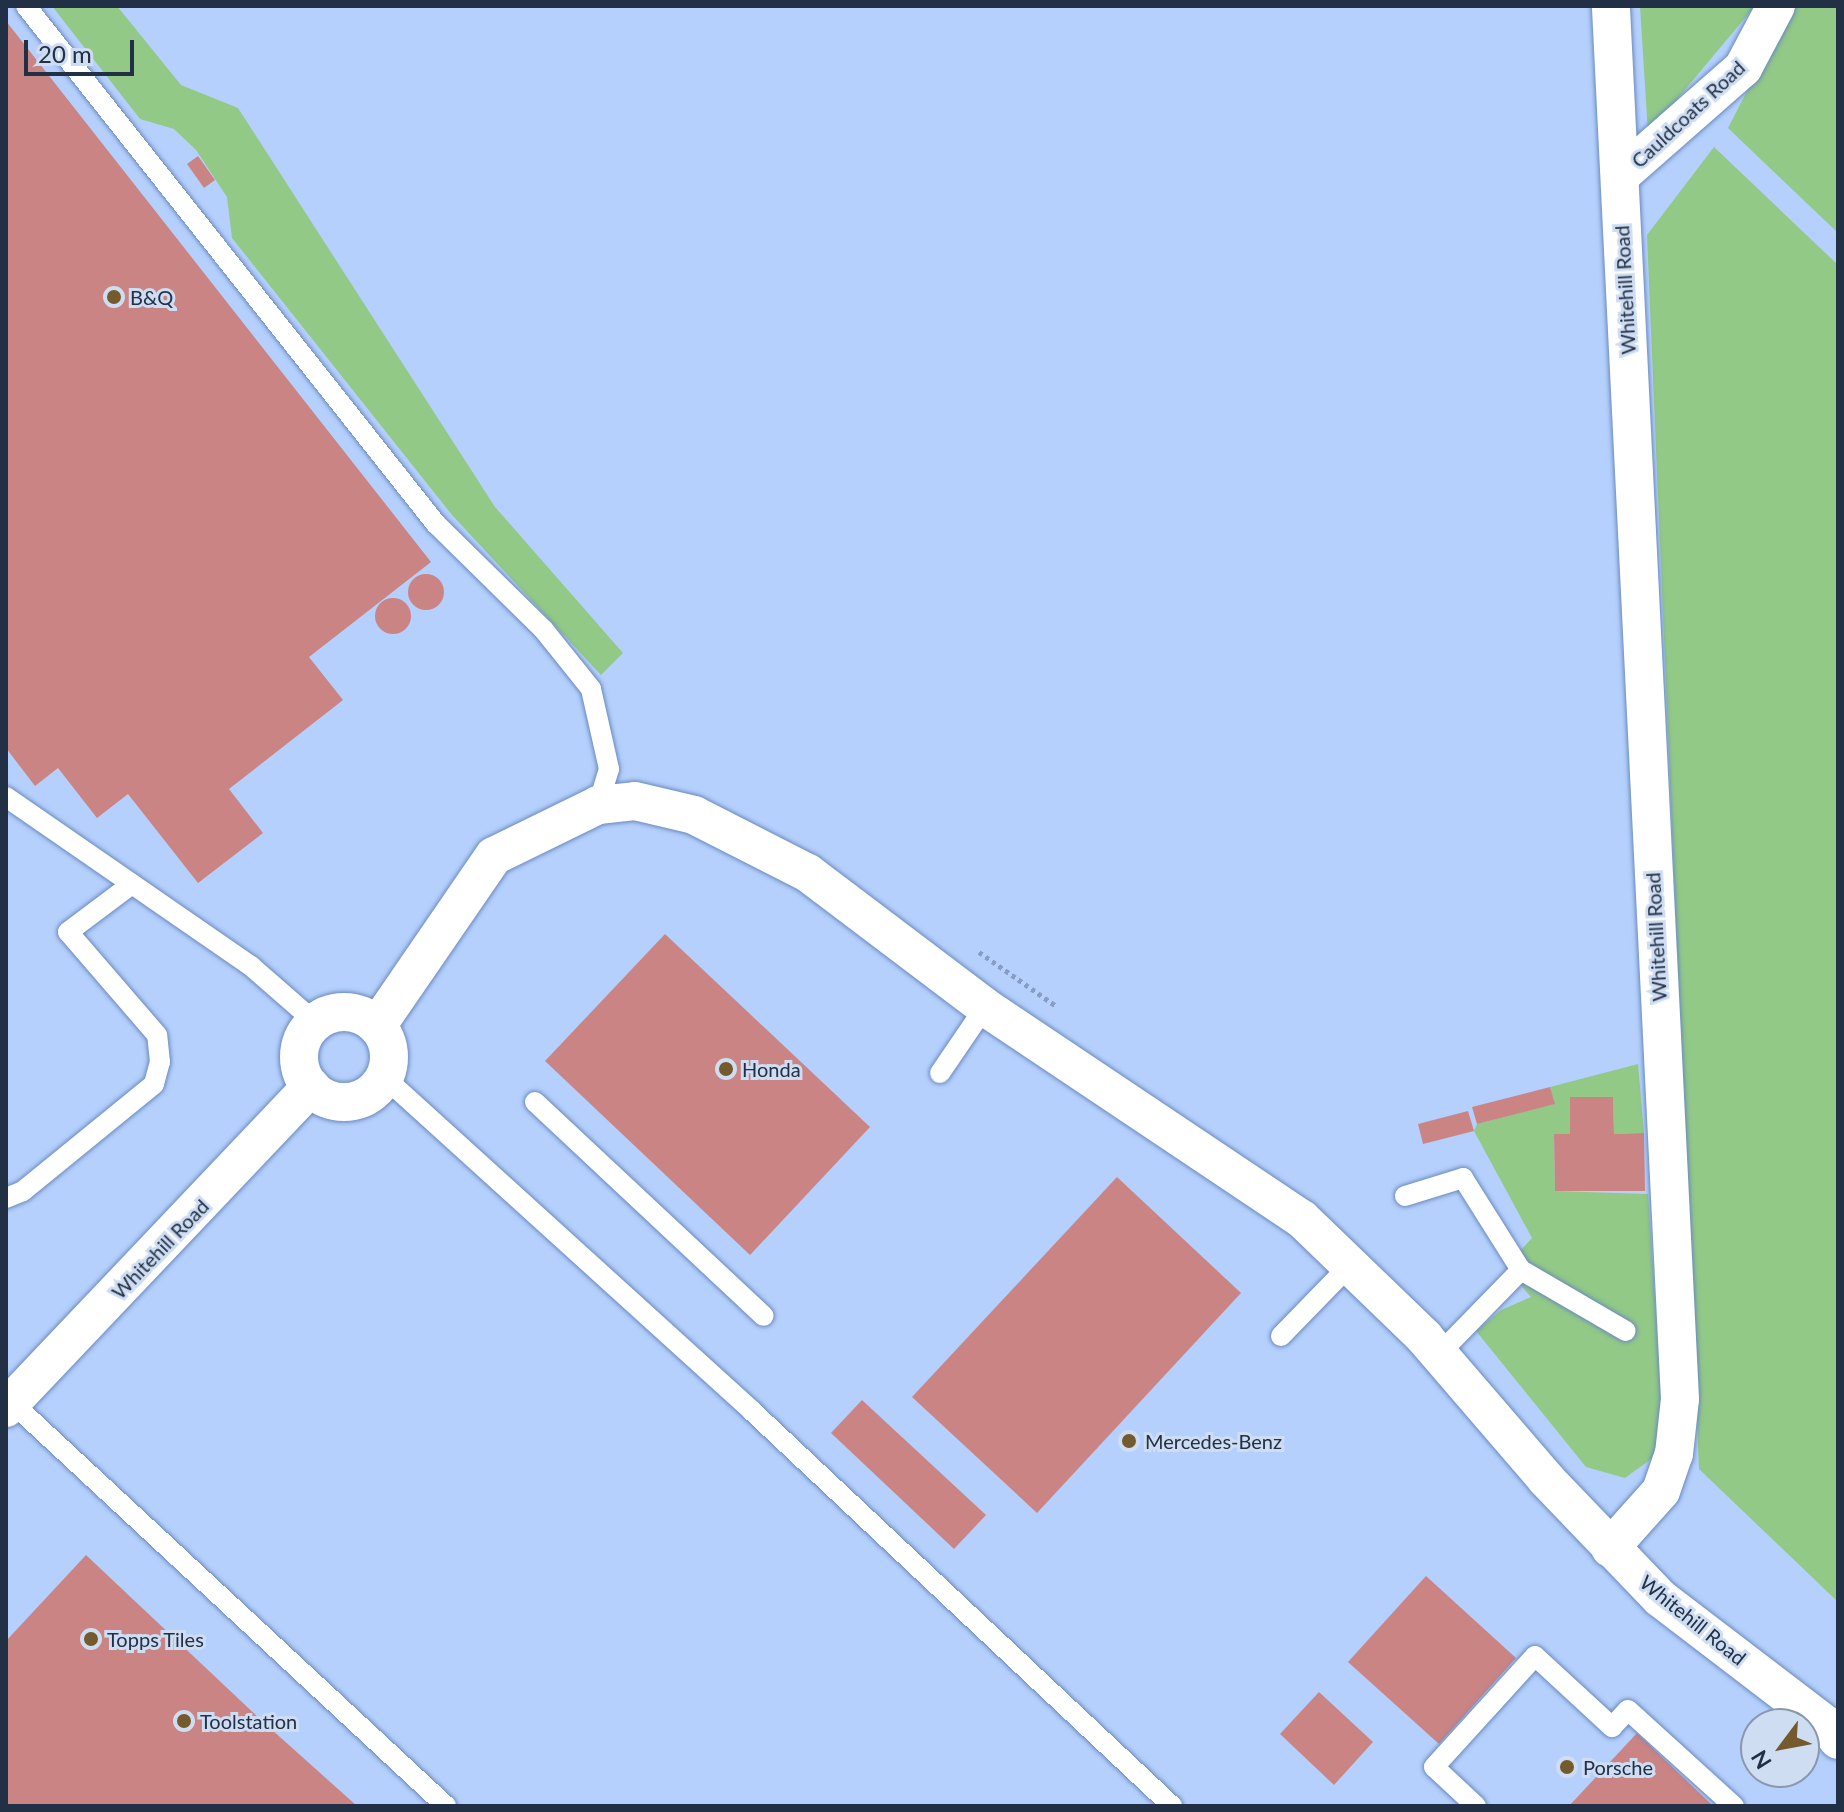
<!DOCTYPE html>
<style>
body{margin:0}
#map{position:relative;width:1844px;height:1812px;overflow:hidden;background:#b5d0fd;font-family:Lato,sans-serif}
div>[style]{position:absolute}
.green>*{inset:0;background:#92c986}
.building>*{inset:0;background:#ca8484}
.round{border-radius:50%}
.path>*{height:5px;margin-top:-2.5px;transform-origin:0;background:repeating-linear-gradient(90deg,#879ec4 0 4px,transparent 0 8px)}
.roads{filter:drop-shadow(0 0 2px #6a8abe) drop-shadow(0 0 2px #6a8abe)}
.service>*{height:20px;margin:-10px;padding:0 10px;transform-origin:10px;border-radius:10px;background:#fff}
.minor>*{height:38px;margin:-19px;padding:0 19px;transform-origin:19px;border-radius:19px;background:#fff}
.minor>.ring{margin:-19px;padding:0;box-sizing:content-box;background:none;border:38px solid #fff;border-radius:50%}
.dots>*{width:22px;height:22px;translate:-50% -50%;box-sizing:border-box;border:4px solid #cfddf3;border-radius:50%}
span{translate:-50% -50%;white-space:nowrap;text-align:center;line-height:1.15;-webkit-text-stroke:6px #cfddf3;paint-order:stroke}
.street-label{font-size:20px;color:#223045}
.poi-label{font-size:20px;color:#223045}
.left{translate:0 -50%;text-align:left}
.frame{position:absolute;inset:0;border:8px solid #223045;pointer-events:none}
.north{position:absolute;left:1740px;top:1708px;width:80px;height:80px;box-sizing:border-box;background:#cfddf3;border:2px solid #8a98ad;border-radius:50%;rotate:238deg;font-size:22px;font-weight:700;line-height:32px;text-align:center;color:#223045}
.north::after{content:'';display:block;margin:auto;width:28px;height:36px;background:#745a2c;clip-path:polygon(50% 0,100% 100%,50% 72%,0 100%)}
.scale{position:absolute;left:24px;top:40px;width:110px;height:36px;box-sizing:border-box;border:4px solid #223045;border-top:0;padding-left:10px;font-size:24px;line-height:28px;white-space:nowrap;color:#223045;-webkit-text-stroke:6px #cfddf3;paint-order:stroke}
</style>
<div id="map">
<div class="green">
<i style="clip-path:polygon(52px 6px,117px 6px,181px 85px,238px 108px,495px 507px,623px 653px,601px 675px,452px 515px,232px 238px,227px 197px,196px 150px,174px 129px,140px 119px)"></i>
<i style="clip-path:polygon(1640px 6px,1755px 6px,1648px 134px)"></i>
<i style="clip-path:polygon(1791px 6px,1838px 6px,1838px 233px,1728px 128px)"></i>
<i style="clip-path:polygon(1714px 147px,1838px 265px,1838px 1602px,1699px 1469px,1647px 235px)"></i>
<i style="clip-path:polygon(1638px 1064px,1644px 1133px,1614px 1134px,1613px 1097px,1570px 1097px,1570px 1134px,1554px 1135px,1555px 1191px,1648px 1194px,1662px 1403px,1654px 1457px,1625px 1478px,1586px 1467px,1476px 1331px,1501px 1310px,1531px 1297px,1505px 1267px,1532px 1238px,1474px 1131px,1477px 1124px,1554px 1104px,1550px 1087px)"></i>
</div>
<div class="building">
<i style="clip-path:polygon(6px 21px,431px 562px,309px 657px,343px 700px,229px 789px,263px 833px,198px 883px,128px 794px,97px 818px,58px 768px,35px 786px,6px 748px)"></i>
<i style="clip-path:polygon(198px 156px,215px 180px,204px 188px,187px 164px)"></i>
<i class="round" style="left:408px;top:574px;width:36px;height:36px"></i>
<i class="round" style="left:375px;top:598px;width:36px;height:36px"></i>
<i style="clip-path:polygon(665px 934px,870px 1127px,750px 1255px,545px 1061px)"></i>
<i style="clip-path:polygon(1550px 1087px,1555px 1104px,1477px 1124px,1472px 1107px)"></i>
<i style="clip-path:polygon(1570px 1097px,1613px 1097px,1614px 1134px,1644px 1133px,1645px 1191px,1555px 1191px,1554px 1134px,1570px 1134px)"></i>
<i style="clip-path:polygon(1468px 1111px,1474px 1131px,1423px 1144px,1418px 1124px)"></i>
<i style="clip-path:polygon(1117px 1177px,1241px 1293px,1037px 1513px,912px 1397px)"></i>
<i style="clip-path:polygon(862px 1400px,986px 1515px,954px 1549px,831px 1433px)"></i>
<i style="clip-path:polygon(86px 1555px,261px 1720px,357px 1806px,6px 1806px,6px 1641px)"></i>
<i style="clip-path:polygon(1426px 1576px,1516px 1658px,1439px 1744px,1348px 1662px)"></i>
<i style="clip-path:polygon(1319px 1692px,1373px 1742px,1334px 1785px,1280px 1734px)"></i>
<i style="clip-path:polygon(1637px 1733px,1713px 1806px,1569px 1806px)"></i>
</div>
<div class="path">
<i style="left:979px;top:952px;width:94px;rotate:35deg"></i>
</div>
<div class="roads">
<div class="service">
<i style="left:26px;top:6px;width:661px;rotate:51.64deg"></i>
<i style="left:436px;top:524px;width:150px;rotate:44.5deg"></i>
<i style="left:543px;top:629px;width:77px;rotate:51.3deg"></i>
<i style="left:591px;top:689px;width:82px;rotate:77.3deg"></i>
<i style="left:609px;top:769px;width:38px;rotate:107deg"></i>
<i style="left:6px;top:797px;width:298px;rotate:34.6deg"></i>
<i style="left:251px;top:966px;width:85px;rotate:41.2deg"></i>
<i style="left:940px;top:1073px;width:80px;rotate:-55.7deg"></i>
<i style="left:384px;top:1077px;width:497px;rotate:42.2deg"></i>
<i style="left:752px;top:1411px;width:577px;rotate:43.24deg"></i>
<i style="left:535px;top:1102px;width:313px;rotate:43.1deg"></i>
<i style="left:1405px;top:1196px;width:61px;rotate:-17.2deg"></i>
<i style="left:1463px;top:1178px;width:109px;rotate:57.8deg"></i>
<i style="left:6px;top:1198px;width:18px;rotate:-22deg"></i>
<i style="left:23px;top:1191px;width:169px;rotate:-39.2deg"></i>
<i style="left:154px;top:1084px;width:23px;rotate:-75deg"></i>
<i style="left:160px;top:1062px;width:27px;rotate:-96deg"></i>
<i style="left:157px;top:1035px;width:136px;rotate:-130.8deg"></i>
<i style="left:68px;top:932px;width:80px;rotate:-36.9deg"></i>
<i style="left:1281px;top:1336px;width:99px;rotate:-45.8deg"></i>
<i style="left:1439px;top:1354px;width:117px;rotate:-45.7deg"></i>
<i style="left:1521px;top:1270px;width:121px;rotate:30.2deg"></i>
<i style="left:6px;top:1397px;width:601px;rotate:42.91deg"></i>
<i style="left:1476px;top:1806px;width:57px;rotate:-137.1deg"></i>
<i style="left:1434px;top:1767px;width:150px;rotate:-47.7deg"></i>
<i style="left:1535px;top:1656px;width:105px;rotate:42.7deg"></i>
<i style="left:1612px;top:1727px;width:23px;rotate:-47deg"></i>
<i style="left:1628px;top:1710px;width:143px;rotate:42.2deg"></i>
</div>
<div class="minor">
<i style="left:1620px;top:176px;width:164px;rotate:-41.3deg"></i>
<i style="left:1743px;top:68px;width:70px;rotate:-62deg"></i>
<i class="ring" style="left:299px;top:1012px;width:52px;height:52px"></i>
<i style="left:377px;top:1026px;width:206px;rotate:-55.5deg"></i>
<i style="left:494px;top:856px;width:116px;rotate:-26.1deg"></i>
<i style="left:598px;top:805px;width:37px;rotate:-6deg"></i>
<i style="left:635px;top:801px;width:61px;rotate:13.3deg"></i>
<i style="left:694px;top:815px;width:128px;rotate:27deg"></i>
<i style="left:808px;top:873px;width:222px;rotate:37.1deg"></i>
<i style="left:985px;top:1007px;width:381px;rotate:33.8deg"></i>
<i style="left:1302px;top:1219px;width:170px;rotate:44deg"></i>
<i style="left:1424px;top:1337px;width:187px;rotate:49.3deg"></i>
<i style="left:1546px;top:1479px;width:165px;rotate:46.2deg"></i>
<i style="left:1660px;top:1598px;width:209px;rotate:37.4deg"></i>
<i style="left:1826px;top:1725px;width:19px;rotate:51deg"></i>
<i style="left:6px;top:1408px;width:443px;rotate:-46.5deg"></i>
<i style="left:1610px;top:1548px;width:76px;rotate:-48.2deg"></i>
<i style="left:1661px;top:1491px;width:39px;rotate:-71deg"></i>
<i style="left:1674px;top:1454px;width:55px;rotate:-83.8deg"></i>
<i style="left:1680px;top:1399px;width:1395px;rotate:-92.84deg"></i>
</div>
</div>
<div class="dots">
<i style="left:114px;top:297px;background:#745a2c"></i>
<i style="left:726px;top:1069px;background:#745a2c"></i>
<i style="left:1129px;top:1441px;background:#745a2c"></i>
<i style="left:91px;top:1639px;background:#745a2c"></i>
<i style="left:184px;top:1721px;background:#745a2c"></i>
<i style="left:1567px;top:1767px;background:#745a2c"></i>
</div>
<div class="street-label">
<span style="left:1688px;top:114px;rotate:-43deg">Cauldcoats Road</span>
<span style="left:1625px;top:290px;rotate:-93deg">Whitehill Road</span>
<span style="left:1656px;top:937px;rotate:-93deg">Whitehill Road</span>
<span style="left:160px;top:1249px;rotate:-46deg">Whitehill Road</span>
<span style="left:1693px;top:1620px;rotate:39deg">Whitehill Road</span>
</div>
<div class="poi-label">
<span class="left" style="left:130px;top:297px">B&amp;Q</span>
<span class="left" style="left:742px;top:1069px">Honda</span>
<span class="left" style="left:1145px;top:1441px">Mercedes-Benz</span>
<span class="left" style="left:107px;top:1639px">Topps Tiles</span>
<span class="left" style="left:200px;top:1721px">Toolstation</span>
<span class="left" style="left:1583px;top:1767px">Porsche</span>
</div>
<div class="frame"></div>
<div class="north">N</div>
<div class="scale">20 m</div>
</div>
